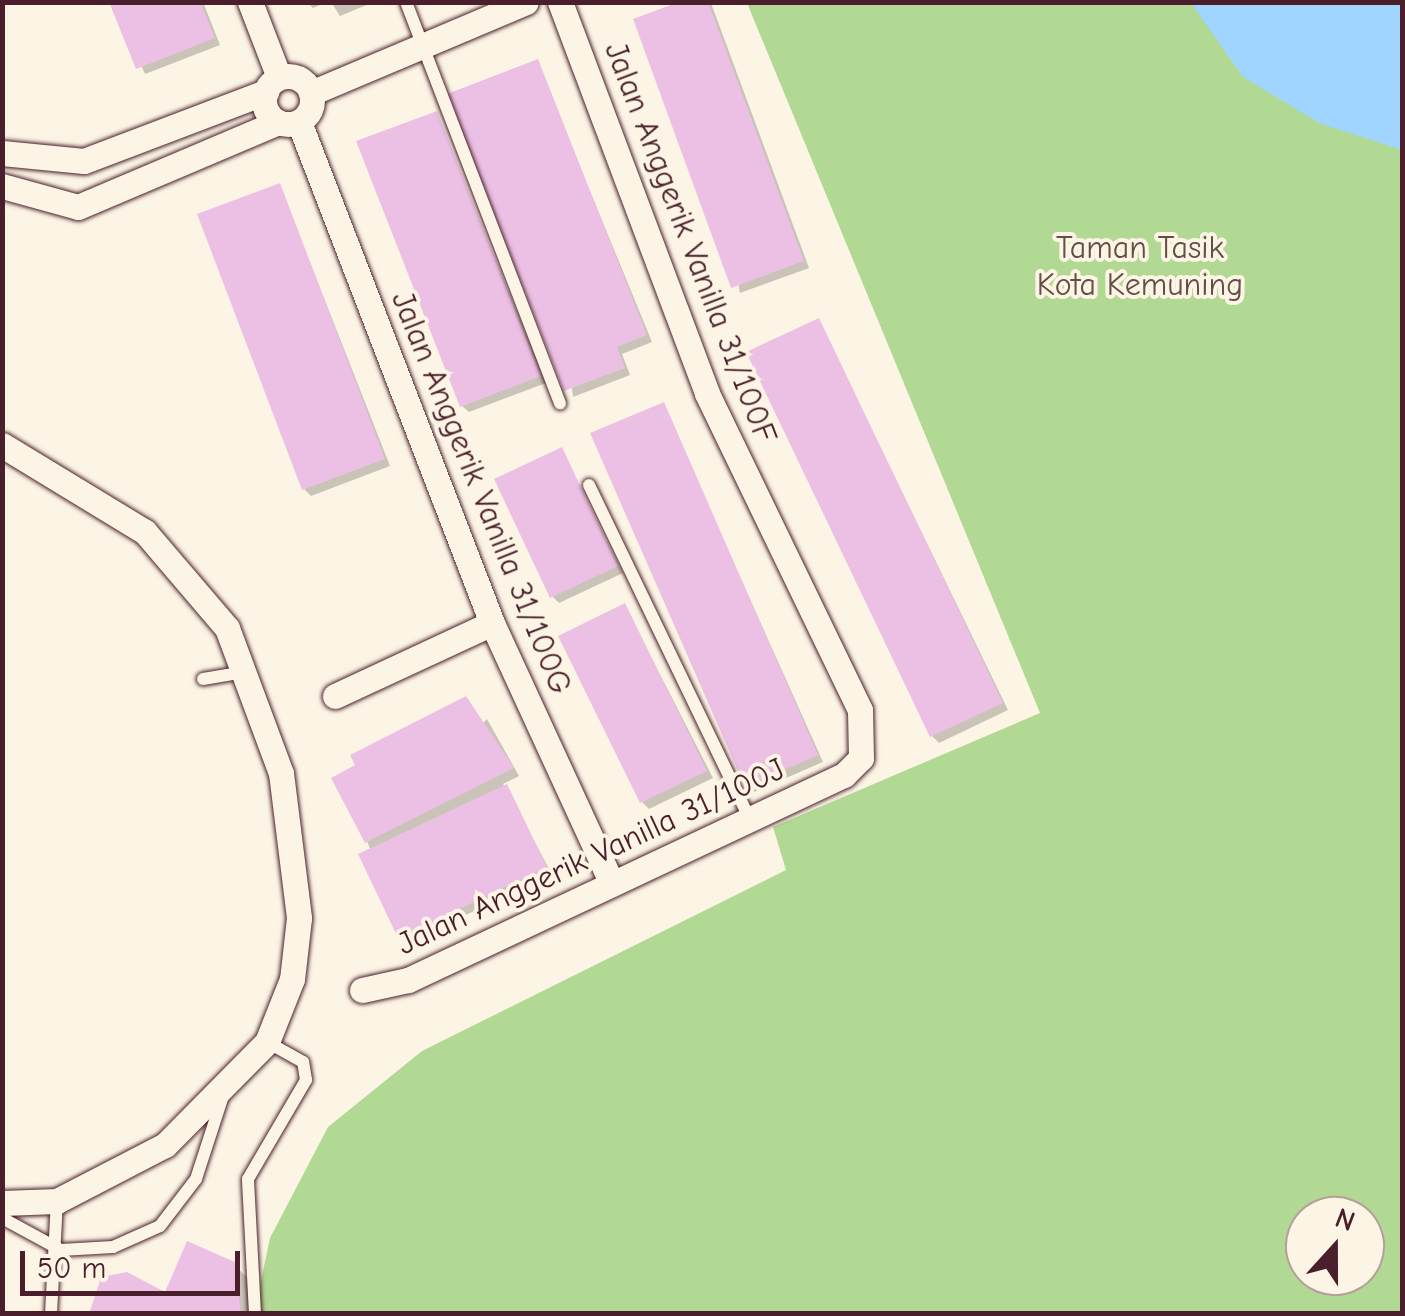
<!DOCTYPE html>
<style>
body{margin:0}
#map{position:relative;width:1405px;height:1316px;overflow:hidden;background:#fcf5e5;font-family:"Comic Neue",sans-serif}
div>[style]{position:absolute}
.green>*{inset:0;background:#b2d994}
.water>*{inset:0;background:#a0d5ff}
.shadow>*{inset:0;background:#0003}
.building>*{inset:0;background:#ecc0e5}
.roads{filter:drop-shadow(0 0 2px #4a1f2b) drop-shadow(0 0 2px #4a1f2b)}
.service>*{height:12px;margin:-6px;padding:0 6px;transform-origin:6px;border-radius:6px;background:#fcf5e5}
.minor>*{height:25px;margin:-12.5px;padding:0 12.5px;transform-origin:12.5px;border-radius:12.5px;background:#fcf5e5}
.minor>.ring{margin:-12.5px;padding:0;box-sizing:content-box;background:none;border:25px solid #fcf5e5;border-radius:50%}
span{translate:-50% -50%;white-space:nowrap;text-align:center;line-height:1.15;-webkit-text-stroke:8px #fcf5e5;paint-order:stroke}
.street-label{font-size:32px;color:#4a1f2b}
.park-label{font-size:32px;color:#644e45}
.frame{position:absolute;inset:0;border:5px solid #4a1f2b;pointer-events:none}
.north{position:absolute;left:1285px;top:1196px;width:100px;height:100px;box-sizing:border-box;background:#fcf5e5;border:2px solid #b59f9b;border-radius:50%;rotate:21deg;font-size:28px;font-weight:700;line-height:40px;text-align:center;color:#4a1f2b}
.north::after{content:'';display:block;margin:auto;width:35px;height:45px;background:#4a1f2b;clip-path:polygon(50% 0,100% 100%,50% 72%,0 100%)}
.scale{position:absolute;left:20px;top:1251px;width:220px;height:45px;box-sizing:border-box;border:5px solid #4a1f2b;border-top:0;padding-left:12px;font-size:30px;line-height:35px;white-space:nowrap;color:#4a1f2b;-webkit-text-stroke:8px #fcf5e5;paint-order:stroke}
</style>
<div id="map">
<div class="green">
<i style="clip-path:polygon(evenodd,747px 3px,1402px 3px,1402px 1313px,254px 1314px,270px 1238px,328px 1127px,422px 1051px,786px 870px,773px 827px,1040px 713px,747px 3px,1305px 1216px,1365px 1216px,1365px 1276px,1305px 1276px,1305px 1216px)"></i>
</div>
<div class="water">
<i style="clip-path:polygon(1191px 3px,1402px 3px,1402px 150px,1319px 123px,1243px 77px)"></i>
</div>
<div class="shadow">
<i style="clip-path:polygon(112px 2px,203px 2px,220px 45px,145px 74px)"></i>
<i style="clip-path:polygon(307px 2px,327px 2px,313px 8px)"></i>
<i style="clip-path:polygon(331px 2px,374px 2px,340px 16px)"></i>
<i style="clip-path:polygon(687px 2px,711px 3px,809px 268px,740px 293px)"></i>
<i style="clip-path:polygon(537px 62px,652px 342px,622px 354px,630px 375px,573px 397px)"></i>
<i style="clip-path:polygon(436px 114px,546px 383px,469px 412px,462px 406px)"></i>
<i style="clip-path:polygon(280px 186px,390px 466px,311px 496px,304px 489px)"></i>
<i style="clip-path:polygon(819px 321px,1008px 710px,939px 743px,932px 736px)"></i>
<i style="clip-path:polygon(663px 405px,823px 762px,754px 792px,747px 785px)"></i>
<i style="clip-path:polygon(561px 450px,623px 573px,559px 603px,552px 596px)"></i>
<i style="clip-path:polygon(625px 606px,713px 778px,649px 809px,642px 802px)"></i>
<i style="clip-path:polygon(487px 719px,519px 776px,503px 784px,552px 874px,407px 943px,367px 841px)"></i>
<i style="clip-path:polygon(233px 1264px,249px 1279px,255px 1314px,91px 1314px,167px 1296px)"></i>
</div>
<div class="building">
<i style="clip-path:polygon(109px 2px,200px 2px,215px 38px,136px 69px)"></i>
<i style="clip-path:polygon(679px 2px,708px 2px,804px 261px,731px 288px,633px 19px)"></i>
<i style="clip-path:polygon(538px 59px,647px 335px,617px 347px,625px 368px,564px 391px,447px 94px)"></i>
<i style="clip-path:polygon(437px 111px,541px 376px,460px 407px,356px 141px)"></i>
<i style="clip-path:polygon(280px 183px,385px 459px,302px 490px,197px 214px)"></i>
<i style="clip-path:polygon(819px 318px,1003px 703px,930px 737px,746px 352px)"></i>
<i style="clip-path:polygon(664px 402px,818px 755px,745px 787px,590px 433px)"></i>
<i style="clip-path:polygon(562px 447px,618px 566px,550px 598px,494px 479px)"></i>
<i style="clip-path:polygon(625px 603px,707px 771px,640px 803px,558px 636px)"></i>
<i style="clip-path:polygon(466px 696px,514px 768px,365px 843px,331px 778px,355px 765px,350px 755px)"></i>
<i style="clip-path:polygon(507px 784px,547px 867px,398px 938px,358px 854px)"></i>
<i style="clip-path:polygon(187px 1241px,235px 1262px,241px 1314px,89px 1314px,101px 1277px,127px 1272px,165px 1292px)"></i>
</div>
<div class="roads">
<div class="service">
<i style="left:406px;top:2px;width:430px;rotate:69deg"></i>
<i style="left:589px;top:485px;width:371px;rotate:64.3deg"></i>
<i style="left:203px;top:679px;width:43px;rotate:-9.5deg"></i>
<i style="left:2px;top:1218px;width:67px;rotate:28.5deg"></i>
<i style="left:61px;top:1250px;width:52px;rotate:-3.3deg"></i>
<i style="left:113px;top:1247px;width:51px;rotate:-24.1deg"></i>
<i style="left:160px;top:1226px;width:59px;rotate:-52.5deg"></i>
<i style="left:196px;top:1179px;width:87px;rotate:-72deg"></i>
<i style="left:51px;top:1314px;width:113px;rotate:-87deg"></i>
<i style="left:255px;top:1314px;width:135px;rotate:-93deg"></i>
<i style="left:248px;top:1179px;width:115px;rotate:-59.6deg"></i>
<i style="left:306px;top:1080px;width:18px;rotate:-99deg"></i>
<i style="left:303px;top:1062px;width:41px;rotate:-150.9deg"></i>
</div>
<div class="minor">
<i style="left:250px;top:2px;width:80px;rotate:68.9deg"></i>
<i class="ring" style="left:264px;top:76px;width:23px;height:23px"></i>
<i style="left:311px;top:93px;width:233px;rotate:-22.9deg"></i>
<i style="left:299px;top:122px;width:537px;rotate:68.93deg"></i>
<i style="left:492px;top:623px;width:287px;rotate:65.3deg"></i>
<i style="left:2px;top:153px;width:82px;rotate:5.6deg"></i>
<i style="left:84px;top:161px;width:195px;rotate:-20.8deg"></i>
<i style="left:2px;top:186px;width:79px;rotate:15.4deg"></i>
<i style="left:78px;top:207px;width:217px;rotate:-23deg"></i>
<i style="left:2px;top:445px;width:167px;rotate:31.3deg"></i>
<i style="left:145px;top:532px;width:126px;rotate:49.5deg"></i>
<i style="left:227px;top:628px;width:155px;rotate:69.6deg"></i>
<i style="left:281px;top:773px;width:146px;rotate:82.9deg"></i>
<i style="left:299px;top:918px;width:61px;rotate:96.5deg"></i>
<i style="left:292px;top:979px;width:68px;rotate:111.6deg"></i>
<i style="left:267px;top:1042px;width:145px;rotate:134.7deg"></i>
<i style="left:165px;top:1145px;width:122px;rotate:152.6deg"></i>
<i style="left:57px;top:1201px;width:55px;rotate:177.9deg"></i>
<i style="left:335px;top:696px;width:173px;rotate:-24.9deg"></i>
<i style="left:362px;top:990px;width:47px;rotate:-12.3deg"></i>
<i style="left:408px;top:980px;width:482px;rotate:-25.2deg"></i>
<i style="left:844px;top:775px;width:24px;rotate:-45deg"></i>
<i style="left:861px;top:758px;width:48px;rotate:-91.2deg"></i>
<i style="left:860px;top:710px;width:352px;rotate:-115.8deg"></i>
<i style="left:707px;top:393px;width:418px;rotate:-110.6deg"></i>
</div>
</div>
<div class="street-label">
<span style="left:690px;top:243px;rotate:69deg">Jalan Anggerik Vanilla 31/100F</span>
<span style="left:481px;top:493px;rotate:68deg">Jalan Anggerik Vanilla 31/100G</span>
<span style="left:591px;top:857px;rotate:-25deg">Jalan Anggerik Vanilla 31/100J</span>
</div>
<div class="park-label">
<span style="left:1140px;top:267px">Taman Tasik<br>Kota Kemuning</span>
</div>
<div class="frame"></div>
<div class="north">N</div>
<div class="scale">50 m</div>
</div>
